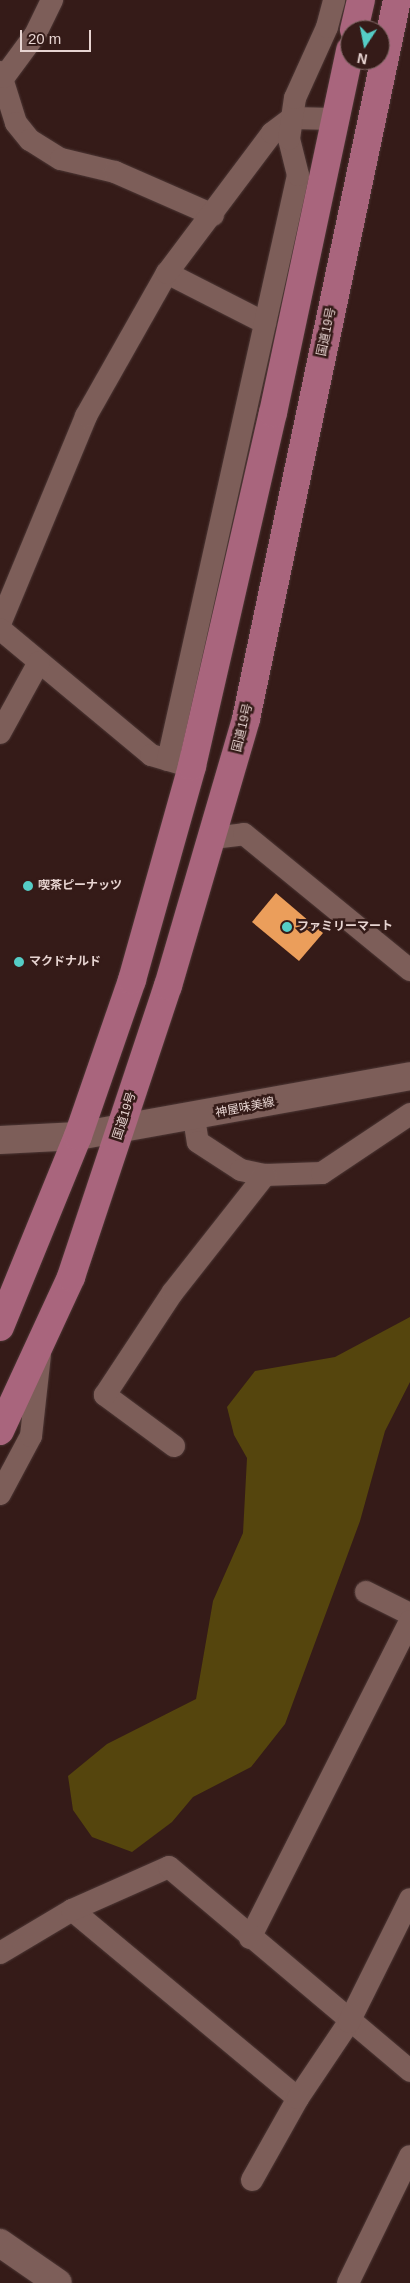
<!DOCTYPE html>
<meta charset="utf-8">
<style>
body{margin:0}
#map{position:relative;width:410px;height:2283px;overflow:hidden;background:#351b18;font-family:Arial,"Noto Sans JP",sans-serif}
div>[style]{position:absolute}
.forest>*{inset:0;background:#55450d}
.building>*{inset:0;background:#eb9e5b}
.roads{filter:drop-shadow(0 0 1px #4c3735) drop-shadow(0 0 1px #4c3735)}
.minor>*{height:22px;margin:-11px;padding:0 11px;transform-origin:11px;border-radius:11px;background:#7d5e59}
.tertiary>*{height:28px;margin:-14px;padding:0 14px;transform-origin:14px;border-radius:14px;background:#7d5e59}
.secondary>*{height:28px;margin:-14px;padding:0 14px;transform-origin:14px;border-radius:14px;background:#7d5e59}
.trunk>*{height:28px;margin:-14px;padding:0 14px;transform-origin:14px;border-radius:14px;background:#a9657d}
.dots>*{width:14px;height:14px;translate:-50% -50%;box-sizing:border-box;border:2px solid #351b18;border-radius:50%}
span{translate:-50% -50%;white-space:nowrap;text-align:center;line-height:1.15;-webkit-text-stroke:5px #351b18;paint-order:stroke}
.street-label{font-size:12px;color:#e7d4d1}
.poi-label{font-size:12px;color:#e7d4d1;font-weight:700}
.left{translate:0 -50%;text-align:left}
.north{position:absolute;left:340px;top:20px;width:50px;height:50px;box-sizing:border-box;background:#351b18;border:1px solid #7c6562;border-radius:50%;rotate:191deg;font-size:14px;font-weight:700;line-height:20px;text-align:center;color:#e7d4d1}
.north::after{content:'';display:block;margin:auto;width:18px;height:22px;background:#55cdc6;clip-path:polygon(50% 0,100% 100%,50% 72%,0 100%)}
.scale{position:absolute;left:20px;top:30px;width:71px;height:22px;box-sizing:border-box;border:2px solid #e7d4d1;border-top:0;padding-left:6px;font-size:15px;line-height:18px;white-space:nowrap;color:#e7d4d1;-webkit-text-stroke:4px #351b18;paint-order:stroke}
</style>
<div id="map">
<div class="forest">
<i style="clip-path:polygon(410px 1317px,410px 1382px,385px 1431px,360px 1521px,285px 1724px,251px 1767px,193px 1797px,172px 1822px,132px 1852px,92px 1837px,73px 1810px,68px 1776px,107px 1744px,196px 1699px,213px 1601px,243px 1533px,247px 1458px,234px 1435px,227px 1407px,255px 1371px,335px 1357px)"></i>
</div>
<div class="building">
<i style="clip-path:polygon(276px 893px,323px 933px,299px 961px,252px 922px)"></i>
</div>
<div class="roads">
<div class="minor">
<i style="left:0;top:72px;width:53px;rotate:72.6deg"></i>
<i style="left:16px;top:123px;width:22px;rotate:51deg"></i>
<i style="left:30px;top:140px;width:36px;rotate:32deg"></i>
<i style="left:61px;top:159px;width:56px;rotate:13.5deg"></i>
<i style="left:115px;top:172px;width:107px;rotate:23.7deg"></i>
<i style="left:4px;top:77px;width:52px;rotate:-53.6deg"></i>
<i style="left:35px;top:35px;width:39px;rotate:-64deg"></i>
<i style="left:167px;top:273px;width:110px;rotate:27deg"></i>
<i style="left:0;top:624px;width:225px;rotate:-67.5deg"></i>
<i style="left:86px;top:416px;width:164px;rotate:-60.5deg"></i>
<i style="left:167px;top:273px;width:175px;rotate:-53.1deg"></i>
<i style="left:272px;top:133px;width:25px;rotate:-37deg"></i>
<i style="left:292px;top:118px;width:42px;rotate:1.4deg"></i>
<i style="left:0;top:629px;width:197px;rotate:39.8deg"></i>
<i style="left:151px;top:755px;width:32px;rotate:16deg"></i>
<i style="left:0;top:733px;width:81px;rotate:-61.2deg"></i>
<i style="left:168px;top:760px;width:599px;rotate:-77.47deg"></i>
<i style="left:298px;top:175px;width:37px;rotate:-104deg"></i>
<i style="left:289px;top:139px;width:41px;rotate:-81.7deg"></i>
<i style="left:295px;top:98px;width:78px;rotate:-65.7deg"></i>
<i style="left:327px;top:27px;width:28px;rotate:-75deg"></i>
<i style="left:213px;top:838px;width:31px;rotate:-7deg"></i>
<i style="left:244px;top:834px;width:215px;rotate:39.3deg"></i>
<i style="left:194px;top:1118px;width:24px;rotate:81deg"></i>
<i style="left:198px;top:1142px;width:51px;rotate:33.1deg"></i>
<i style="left:241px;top:1170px;width:25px;rotate:12deg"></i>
<i style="left:265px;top:1175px;width:57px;rotate:-2deg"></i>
<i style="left:322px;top:1173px;width:106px;rotate:-33.8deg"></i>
<i style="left:174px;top:1446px;width:86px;rotate:-143.5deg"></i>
<i style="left:105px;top:1395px;width:123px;rotate:-56.6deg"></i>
<i style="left:173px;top:1292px;width:149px;rotate:-51.8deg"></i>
<i style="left:0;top:1494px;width:66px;rotate:-61.9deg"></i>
<i style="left:31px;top:1436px;width:81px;rotate:-83.7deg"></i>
<i style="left:366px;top:1592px;width:49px;rotate:26.6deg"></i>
<i style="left:72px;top:1910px;width:294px;rotate:39.8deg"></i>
<i style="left:250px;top:1938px;width:355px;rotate:-63.2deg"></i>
<i style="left:0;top:1953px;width:84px;rotate:-30.8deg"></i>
<i style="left:72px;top:1910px;width:106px;rotate:-23.9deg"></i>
<i style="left:169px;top:1867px;width:316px;rotate:40.2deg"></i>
<i style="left:252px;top:2180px;width:94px;rotate:-60.7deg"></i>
<i style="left:298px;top:2098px;width:92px;rotate:-56.1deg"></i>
<i style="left:349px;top:2022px;width:137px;rotate:-63.6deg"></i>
<i style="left:348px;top:2283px;width:141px;rotate:-64deg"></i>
</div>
<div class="tertiary">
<i style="left:0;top:1140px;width:78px;rotate:-2.9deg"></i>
<i style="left:0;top:2243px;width:70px;rotate:34.6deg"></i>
</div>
<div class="secondary">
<i style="left:78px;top:1136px;width:337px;rotate:-10.2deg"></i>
</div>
<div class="trunk">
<i style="left:354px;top:30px;width:31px;rotate:-77deg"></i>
<i style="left:0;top:1327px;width:206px;rotate:-67.8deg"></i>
<i style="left:78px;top:1136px;width:165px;rotate:-70.9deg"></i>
<i style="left:132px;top:980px;width:222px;rotate:-74.3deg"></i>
<i style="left:192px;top:766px;width:362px;rotate:-77.1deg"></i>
<i style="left:273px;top:413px;width:371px;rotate:-78deg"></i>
<i style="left:0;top:1431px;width:170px;rotate:-65.2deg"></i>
<i style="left:71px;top:1277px;width:307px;rotate:-71.6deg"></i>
<i style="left:168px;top:986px;width:278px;rotate:-73.7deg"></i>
<i style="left:246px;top:719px;width:735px;rotate:-78.14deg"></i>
</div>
</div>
<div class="dots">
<i style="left:28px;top:886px;background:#55cdc6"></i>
<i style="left:287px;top:927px;background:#55cdc6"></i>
<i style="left:19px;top:962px;background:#55cdc6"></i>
</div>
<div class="street-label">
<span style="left:327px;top:332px;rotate:-78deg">国道19号</span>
<span style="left:243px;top:728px;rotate:-76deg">国道19号</span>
<span style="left:245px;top:1108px;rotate:-11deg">神屋味美線</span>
<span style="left:125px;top:1116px;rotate:-72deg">国道19号</span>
</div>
<div class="poi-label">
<span class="left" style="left:38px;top:886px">喫茶ピーナッツ</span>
<span class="left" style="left:297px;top:927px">ファミリーマート</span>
<span class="left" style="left:29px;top:962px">マクドナルド</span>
</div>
<div class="north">N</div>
<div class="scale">20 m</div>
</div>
